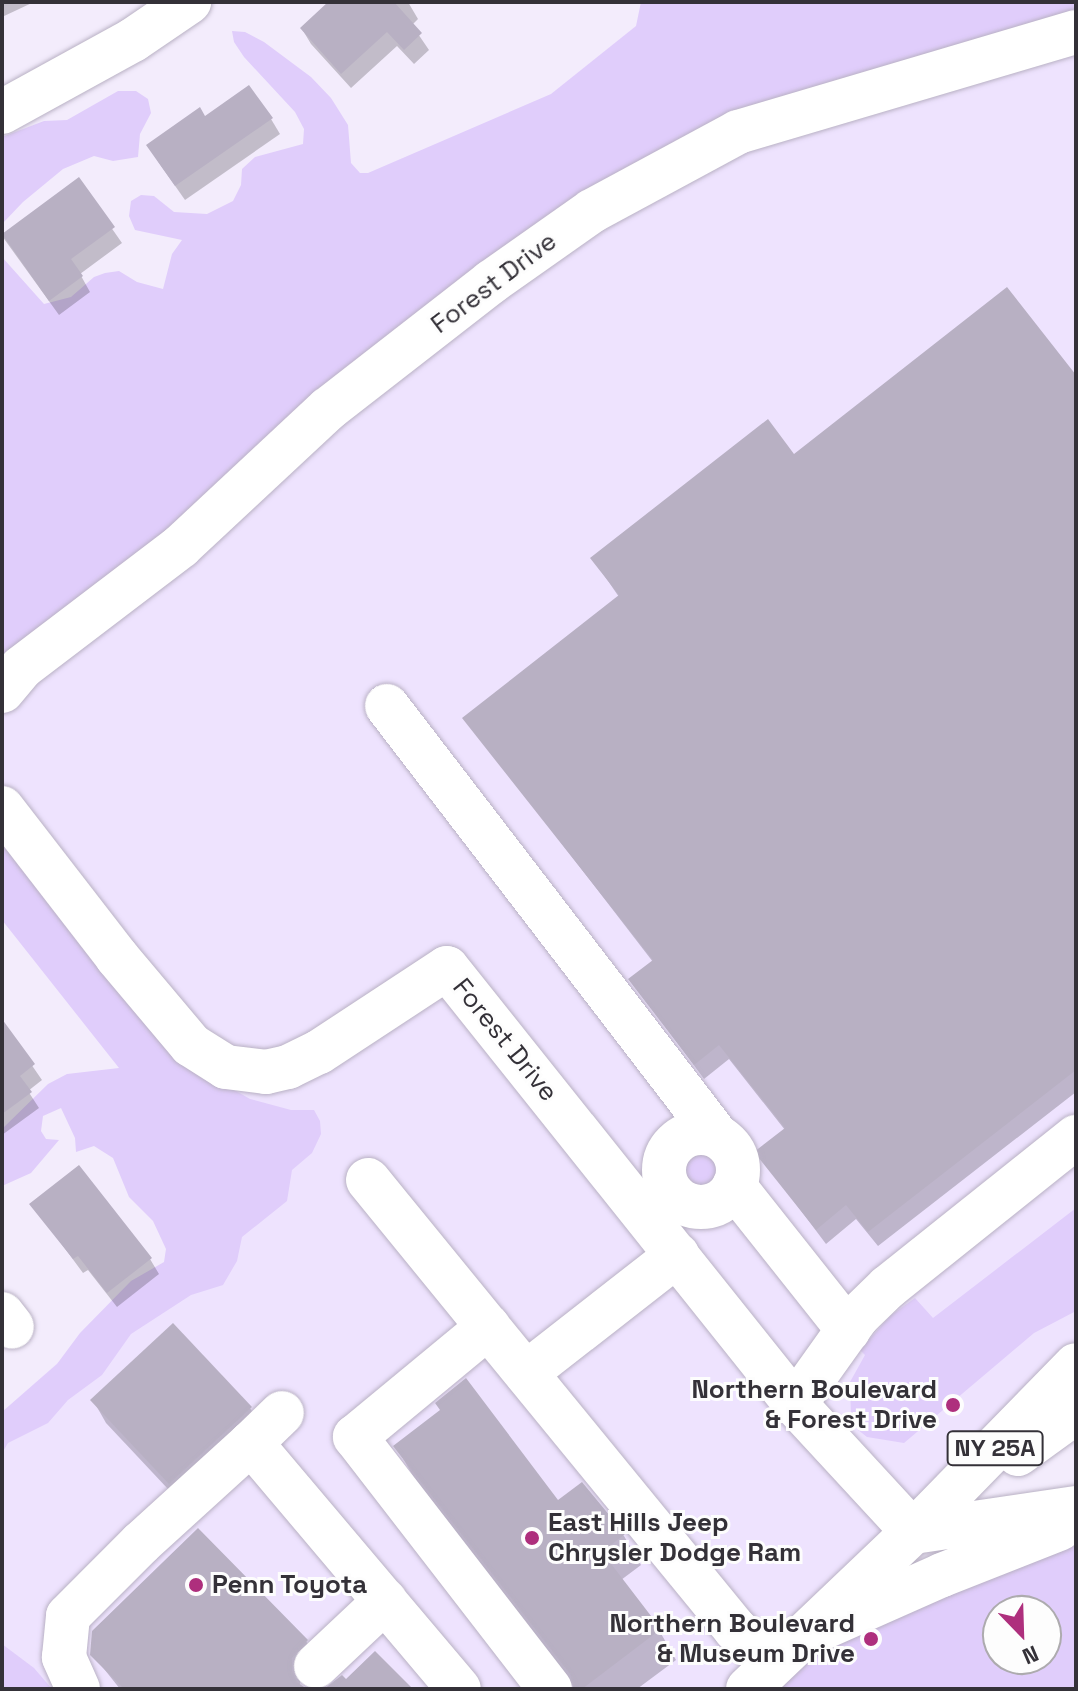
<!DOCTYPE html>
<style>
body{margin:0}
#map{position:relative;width:1078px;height:1691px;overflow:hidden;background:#f3ecfc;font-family:"Space Grotesk",sans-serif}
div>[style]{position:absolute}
.built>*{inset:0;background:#eee3fe}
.green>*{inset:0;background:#e0cdfb}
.round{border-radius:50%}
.shadow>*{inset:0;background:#0003}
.building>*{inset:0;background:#b8b0c3}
.roads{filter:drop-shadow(0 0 2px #b9b1c4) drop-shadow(0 0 2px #b9b1c4)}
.minor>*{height:44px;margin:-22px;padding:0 22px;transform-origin:22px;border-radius:22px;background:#fff}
.minor>.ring{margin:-22px;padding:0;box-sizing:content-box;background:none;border:44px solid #fff;border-radius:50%}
.major>*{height:44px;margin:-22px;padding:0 22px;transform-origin:22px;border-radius:22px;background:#fff}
.dots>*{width:22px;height:22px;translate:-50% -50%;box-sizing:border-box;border:4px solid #fdfdfd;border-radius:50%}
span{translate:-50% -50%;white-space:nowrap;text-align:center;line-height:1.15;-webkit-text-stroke:6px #fdfdfd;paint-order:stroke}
.shield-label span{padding:2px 6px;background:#fdfdfd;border:2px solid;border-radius:6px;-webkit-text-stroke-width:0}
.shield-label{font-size:24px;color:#343138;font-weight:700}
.street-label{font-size:26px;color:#343138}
.poi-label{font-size:26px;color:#343138;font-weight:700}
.right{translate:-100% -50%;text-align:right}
.left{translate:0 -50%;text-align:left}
.frame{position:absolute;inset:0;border:4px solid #343138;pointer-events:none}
.north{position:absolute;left:982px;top:1595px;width:80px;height:80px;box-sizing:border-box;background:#fdfdfd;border:2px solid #adabae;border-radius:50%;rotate:157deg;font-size:22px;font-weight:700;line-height:32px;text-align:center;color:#343138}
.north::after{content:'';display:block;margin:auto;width:28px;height:36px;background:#ae2f7d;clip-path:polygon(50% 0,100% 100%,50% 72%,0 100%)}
</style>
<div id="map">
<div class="built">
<i style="clip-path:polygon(1076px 32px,1076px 1365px,747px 1689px,7px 1689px,2px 1683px,2px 1412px,231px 1210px,2px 808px,2px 692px,328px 409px,738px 132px)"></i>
</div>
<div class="green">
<i style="clip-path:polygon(641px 2px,1076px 2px,1076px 32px,886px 86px,592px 211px,2px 691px,2px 257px,44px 304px,71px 297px,94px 277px,105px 273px,119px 271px,137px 282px,163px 289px,172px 254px,182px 240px,135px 230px,129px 216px,131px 201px,141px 195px,154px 196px,174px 212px,207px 214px,233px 201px,241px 185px,242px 169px,255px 157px,303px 144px,304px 129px,295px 112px,244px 57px,234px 42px,232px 31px,245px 32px,264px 42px,311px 77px,331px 98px,348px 125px,351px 163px,360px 173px,368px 173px,551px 94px,636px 26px)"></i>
<i style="clip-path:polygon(118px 91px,136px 91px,148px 99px,151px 113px,140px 134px,138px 157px,113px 161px,94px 156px,63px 169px,23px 202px,2px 224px,2px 137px,44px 121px,67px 120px)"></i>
<i style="clip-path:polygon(2px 808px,217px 1080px,250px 1099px,291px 1110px,314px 1110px,320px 1121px,321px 1134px,312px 1153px,292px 1170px,287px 1201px,242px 1237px,237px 1261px,223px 1285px,191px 1295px,131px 1334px,102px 1375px,68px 1400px,48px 1423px,8px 1443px,2px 1453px,2px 1412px,57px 1364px,80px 1333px,131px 1281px,164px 1262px,166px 1249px,153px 1221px,129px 1197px,113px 1158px,94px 1146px,76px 1152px,75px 1138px,61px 1108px,43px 1116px,41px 1131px,46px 1139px,59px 1140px,31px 1173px,2px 1186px,2px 1129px,48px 1084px,67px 1074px,119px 1068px,2px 920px)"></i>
<i class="round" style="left:675px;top:1142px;width:52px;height:52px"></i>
<i style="clip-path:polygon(1076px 1208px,1076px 1311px,1034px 1333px,904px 1443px,867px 1437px,858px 1430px,851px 1417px,850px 1382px,865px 1355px,860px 1350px,890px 1316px,915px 1298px,933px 1318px)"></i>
<i style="clip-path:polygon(evenodd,1076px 1526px,1076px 1689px,747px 1689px,755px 1682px,1076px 1526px,998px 1611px,1046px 1611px,1046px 1659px,998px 1659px,998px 1611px)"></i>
<i style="clip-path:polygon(2px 1644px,34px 1668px,52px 1689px,2px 1689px)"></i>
</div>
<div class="shadow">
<i style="clip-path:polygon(2px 2px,34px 2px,2px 17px)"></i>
<i style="clip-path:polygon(331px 2px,408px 2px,418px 19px,412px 25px,429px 50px,414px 64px,397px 46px,351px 88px,311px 44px,302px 29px)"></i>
<i style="clip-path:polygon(205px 118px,271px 119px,280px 134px,185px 200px,157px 160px)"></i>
<i style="clip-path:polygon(78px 180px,122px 243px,80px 274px,90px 292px,59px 315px,2px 236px)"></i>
<i style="clip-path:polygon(1076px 379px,1076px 1092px,878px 1246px,856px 1219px,826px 1244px,757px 1152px,785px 1130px,729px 1059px,704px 1079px,631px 980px,653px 962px,465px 718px,619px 597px,593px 559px,794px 456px)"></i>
<i style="clip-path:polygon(2px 1022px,42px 1080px,28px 1091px,39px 1108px,2px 1135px)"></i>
<i style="clip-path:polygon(32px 1204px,150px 1259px,159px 1274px,117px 1307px,88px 1270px,83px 1273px)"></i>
<i style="clip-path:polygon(93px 1400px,250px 1408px,264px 1431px,183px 1505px,106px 1423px)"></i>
<i style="clip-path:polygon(396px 1446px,558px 1503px,582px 1485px,624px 1536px,641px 1565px,621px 1580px,659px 1630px,676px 1660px,637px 1689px,575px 1689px,413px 1476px)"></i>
<i style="clip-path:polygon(306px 1641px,315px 1656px,300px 1676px,300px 1687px,304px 1689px,120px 1689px,93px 1655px)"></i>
</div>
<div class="building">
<i style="clip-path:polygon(328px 2px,394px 2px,422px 33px,404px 50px,387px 32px,341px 74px,300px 28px)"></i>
<i style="clip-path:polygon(249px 85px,273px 118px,175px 186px,146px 145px,200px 107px,205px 116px)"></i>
<i style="clip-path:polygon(79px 177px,115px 227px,71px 259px,83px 276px,49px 301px,2px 234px)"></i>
<i style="clip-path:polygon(1007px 287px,1076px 375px,1076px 1070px,868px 1232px,846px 1205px,816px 1230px,754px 1152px,785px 1128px,719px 1045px,694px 1065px,628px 979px,653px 960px,462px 718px,619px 595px,590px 558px,768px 419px,794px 454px)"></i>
<i style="clip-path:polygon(2px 1019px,35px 1064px,20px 1076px,32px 1092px,2px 1114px)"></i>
<i style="clip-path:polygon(79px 1165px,152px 1258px,107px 1293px,78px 1256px,73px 1259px,29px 1204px)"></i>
<i style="clip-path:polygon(173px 1323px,252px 1407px,169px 1484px,90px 1400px)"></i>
<i style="clip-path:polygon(466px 1378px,558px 1500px,582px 1482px,625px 1534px,602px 1552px,661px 1629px,582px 1689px,574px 1689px,570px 1674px,393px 1446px,440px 1410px,435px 1403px)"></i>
<i style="clip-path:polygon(198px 1528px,308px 1640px,292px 1658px,292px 1671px,297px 1682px,307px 1689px,124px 1689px,90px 1655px,92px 1631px)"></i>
<i style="clip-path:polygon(375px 1651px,413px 1689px,324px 1689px,342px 1675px,346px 1679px)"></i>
</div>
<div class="roads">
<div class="minor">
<i style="left:2px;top:112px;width:149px;rotate:-28.8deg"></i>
<i style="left:133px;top:40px;width:68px;rotate:-34.2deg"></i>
<i style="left:2px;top:691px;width:30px;rotate:-50deg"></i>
<i style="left:21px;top:668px;width:201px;rotate:-37.3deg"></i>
<i style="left:181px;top:546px;width:201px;rotate:-43deg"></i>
<i style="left:328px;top:409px;width:207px;rotate:-37.9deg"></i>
<i style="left:491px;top:282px;width:123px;rotate:-35.1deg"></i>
<i style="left:592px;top:211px;width:166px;rotate:-28.4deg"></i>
<i style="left:738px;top:132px;width:352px;rotate:-16.5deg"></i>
<i style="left:387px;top:706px;width:542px;rotate:52.5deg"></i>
<i style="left:2px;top:808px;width:188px;rotate:52.3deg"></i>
<i style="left:117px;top:957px;width:115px;rotate:49.9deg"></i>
<i style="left:191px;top:1045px;width:41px;rotate:32.2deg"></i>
<i style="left:226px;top:1067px;width:40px;rotate:7.1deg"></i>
<i style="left:266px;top:1072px;width:23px;rotate:-13deg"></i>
<i style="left:288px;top:1067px;width:34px;rotate:-26deg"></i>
<i style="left:319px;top:1052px;width:153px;rotate:-33.3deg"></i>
<i style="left:447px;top:968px;width:558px;rotate:51.4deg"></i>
<i style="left:795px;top:1404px;width:174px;rotate:47.3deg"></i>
<i style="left:913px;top:1532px;width:165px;rotate:-8.4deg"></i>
<i class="ring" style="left:664px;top:1133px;width:30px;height:30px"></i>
<i style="left:368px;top:1180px;width:190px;rotate:50.8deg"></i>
<i style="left:734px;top:1186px;width:184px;rotate:51.6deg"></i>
<i style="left:2px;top:1314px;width:16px;rotate:52deg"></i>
<i style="left:526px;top:1373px;width:192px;rotate:-38deg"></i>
<i style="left:795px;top:1404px;width:107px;rotate:-54.5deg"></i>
<i style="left:857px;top:1317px;width:43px;rotate:-44.1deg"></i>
<i style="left:888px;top:1287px;width:241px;rotate:-38.6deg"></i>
<i style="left:251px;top:1443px;width:43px;rotate:-44.1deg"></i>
<i style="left:809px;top:1634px;width:145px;rotate:-23.9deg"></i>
<i style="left:942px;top:1575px;width:126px;rotate:-21.5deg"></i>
<i style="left:316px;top:1666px;width:95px;rotate:-43.3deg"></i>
<i style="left:78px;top:1689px;width:35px;rotate:-114deg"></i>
<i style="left:64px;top:1657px;width:41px;rotate:-84.4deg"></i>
<i style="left:68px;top:1616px;width:103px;rotate:-45deg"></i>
<i style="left:141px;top:1543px;width:149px;rotate:-42.3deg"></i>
<i style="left:251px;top:1443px;width:322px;rotate:49.8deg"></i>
<i style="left:550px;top:1689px;width:319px;rotate:-127.7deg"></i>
<i style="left:355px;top:1437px;width:173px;rotate:-39.6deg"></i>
<i style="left:488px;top:1327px;width:390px;rotate:50.7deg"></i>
<i style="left:735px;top:1629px;width:52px;rotate:42.6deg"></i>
</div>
<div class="major">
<i style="left:1018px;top:1454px;width:72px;rotate:-35.9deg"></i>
<i style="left:748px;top:1689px;width:228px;rotate:-43.6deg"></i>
<i style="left:913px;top:1532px;width:233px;rotate:-45.7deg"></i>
</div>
</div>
<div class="dots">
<i style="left:953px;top:1405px;background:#ae2f7d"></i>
<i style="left:532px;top:1538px;background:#ae2f7d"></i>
<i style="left:196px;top:1585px;background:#ae2f7d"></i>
<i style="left:871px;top:1639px;background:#ae2f7d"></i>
</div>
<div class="shield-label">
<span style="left:995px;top:1448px">NY 25A</span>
</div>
<div class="street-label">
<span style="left:494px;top:283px;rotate:-37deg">Forest Drive</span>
<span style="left:505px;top:1040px;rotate:51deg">Forest Drive</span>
</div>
<div class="poi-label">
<span class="right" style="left:937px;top:1405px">Northern Boulevard<br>&amp; Forest Drive</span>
<span class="left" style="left:548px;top:1538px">East Hills Jeep<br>Chrysler Dodge Ram</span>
<span class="left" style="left:212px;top:1585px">Penn Toyota</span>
<span class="right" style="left:855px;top:1639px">Northern Boulevard<br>&amp; Museum Drive</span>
</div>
<div class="frame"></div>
<div class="north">N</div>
</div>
